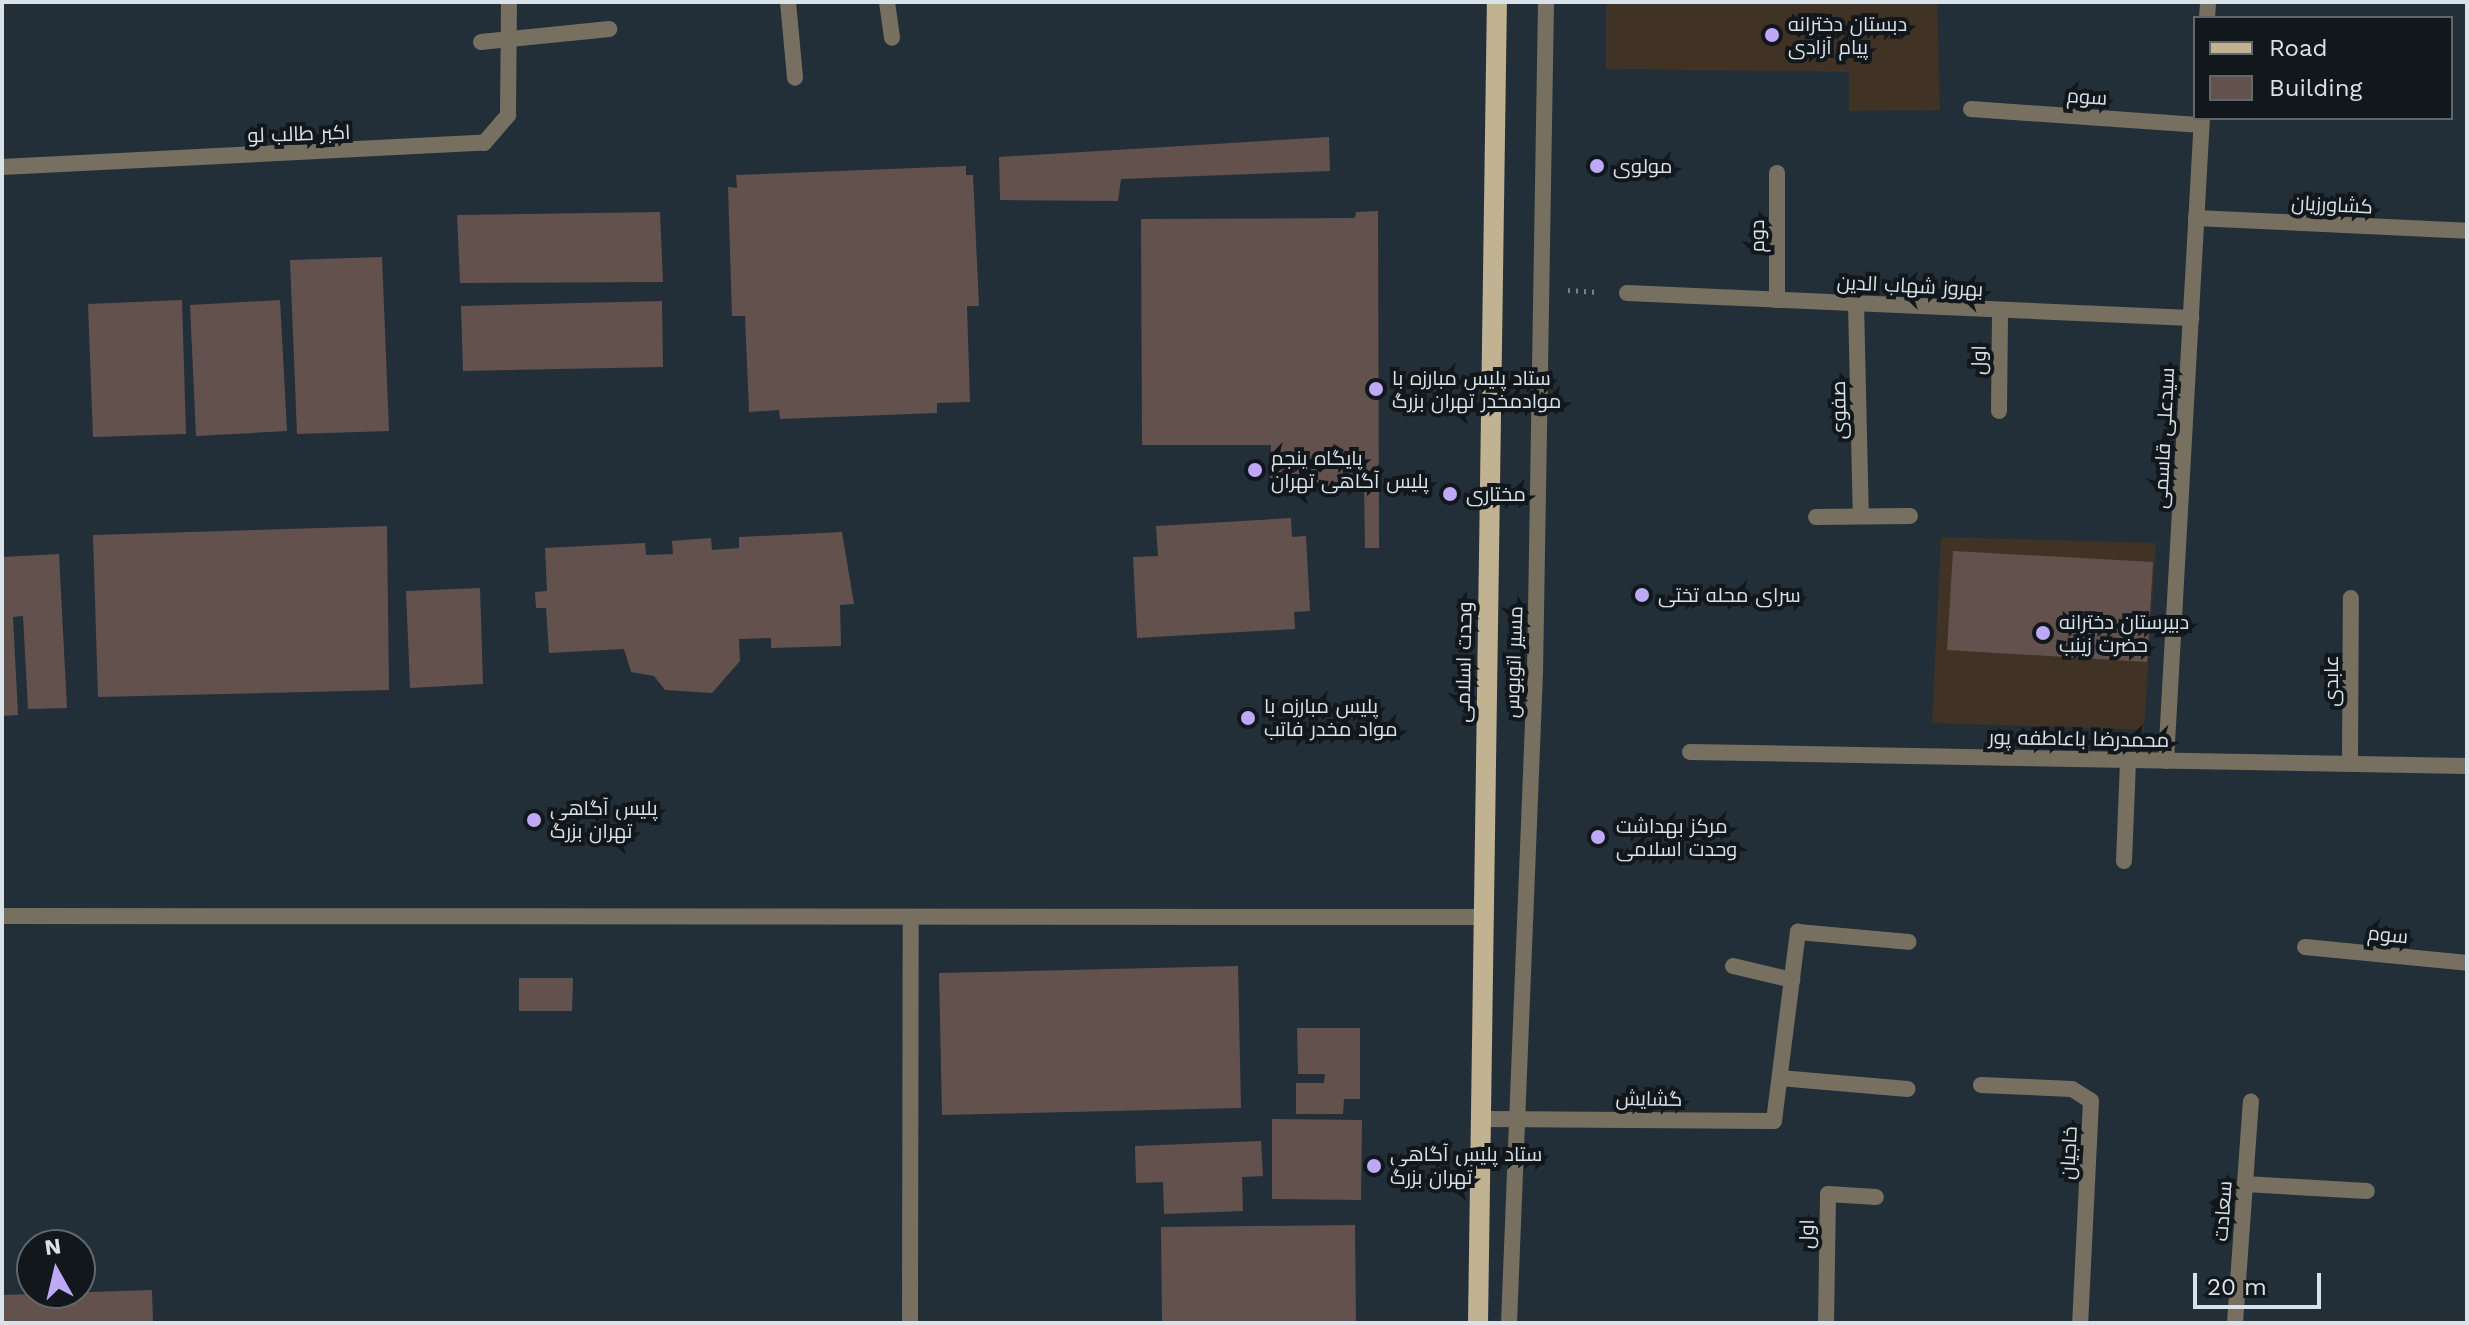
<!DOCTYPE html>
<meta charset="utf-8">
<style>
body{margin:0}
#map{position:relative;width:2469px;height:1325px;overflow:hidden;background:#222f39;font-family:"Work Sans",Cairo,sans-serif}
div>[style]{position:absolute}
.education>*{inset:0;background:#403225}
.building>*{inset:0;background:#63514d}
.path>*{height:5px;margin-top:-2.5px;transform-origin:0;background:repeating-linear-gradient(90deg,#758089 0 2px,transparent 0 8px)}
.lane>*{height:16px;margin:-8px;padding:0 8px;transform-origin:8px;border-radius:8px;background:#777060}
.street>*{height:16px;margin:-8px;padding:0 8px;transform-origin:8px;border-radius:8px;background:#777060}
.primary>*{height:20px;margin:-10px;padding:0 10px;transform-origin:10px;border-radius:10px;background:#c1b292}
.dots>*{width:22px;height:22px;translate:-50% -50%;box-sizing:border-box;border:4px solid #11171b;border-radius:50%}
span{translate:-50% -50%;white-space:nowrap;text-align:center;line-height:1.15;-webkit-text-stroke:8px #11171b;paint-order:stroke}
.poi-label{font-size:20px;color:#d9e2e8}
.left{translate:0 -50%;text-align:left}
.street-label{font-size:20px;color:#d9e2e8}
.frame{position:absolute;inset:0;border:4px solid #d9e2e8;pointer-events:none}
.legend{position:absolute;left:2193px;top:16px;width:260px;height:104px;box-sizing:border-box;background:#11171b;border:2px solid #61686d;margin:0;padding:10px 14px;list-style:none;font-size:24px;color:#d9e2e8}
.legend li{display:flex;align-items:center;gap:16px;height:40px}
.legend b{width:40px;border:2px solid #61686d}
.north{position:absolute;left:16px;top:1229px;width:80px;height:80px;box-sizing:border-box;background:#11171b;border:2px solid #61686d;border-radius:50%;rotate:352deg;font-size:22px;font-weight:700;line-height:32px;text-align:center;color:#d9e2e8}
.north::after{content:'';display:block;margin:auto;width:28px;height:36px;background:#bda9f5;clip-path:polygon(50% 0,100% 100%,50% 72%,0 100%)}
.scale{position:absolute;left:2193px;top:1273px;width:128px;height:36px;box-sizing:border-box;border:4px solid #d9e2e8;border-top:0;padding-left:10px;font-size:24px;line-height:28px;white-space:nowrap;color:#d9e2e8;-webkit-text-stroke:6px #11171b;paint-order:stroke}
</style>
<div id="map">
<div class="education">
<i style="clip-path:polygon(1606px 2px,1937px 2px,1940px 110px,1849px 111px,1849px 72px,1606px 69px)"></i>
<i style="clip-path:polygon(1941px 537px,2156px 543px,2144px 730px,1932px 723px)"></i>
</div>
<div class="building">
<i style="clip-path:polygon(1329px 137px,1330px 171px,1121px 179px,1118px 201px,1000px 200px,999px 157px)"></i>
<i style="clip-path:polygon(966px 166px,966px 175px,973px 175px,979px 306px,967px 306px,970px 402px,937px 403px,937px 413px,780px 419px,779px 410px,749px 412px,745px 316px,732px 316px,728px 187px,737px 188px,736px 175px)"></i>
<i style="clip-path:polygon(1378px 211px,1379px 548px,1365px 548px,1364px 486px,1270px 486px,1271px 445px,1142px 445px,1141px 219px,1355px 218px,1356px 212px)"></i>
<i style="clip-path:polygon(660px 212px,663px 282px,460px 283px,457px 215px)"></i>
<i style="clip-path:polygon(382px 257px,389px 431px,297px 434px,290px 260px)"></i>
<i style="clip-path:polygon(182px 300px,186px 434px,93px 437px,88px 304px)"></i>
<i style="clip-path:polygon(280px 300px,287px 431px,196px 436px,190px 305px)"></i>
<i style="clip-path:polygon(662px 301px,663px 367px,463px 371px,461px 306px)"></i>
<i style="clip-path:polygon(1291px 518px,1292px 537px,1306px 536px,1310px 611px,1294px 612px,1295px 629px,1137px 638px,1133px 557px,1158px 556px,1156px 526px)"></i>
<i style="clip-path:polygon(387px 526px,389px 690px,98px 697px,93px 535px)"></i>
<i style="clip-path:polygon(842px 532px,854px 604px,840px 605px,841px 646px,771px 648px,771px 638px,739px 639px,740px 661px,712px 693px,665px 690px,654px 676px,631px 672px,624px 649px,549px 653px,546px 608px,536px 608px,535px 592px,547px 591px,545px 548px,645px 543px,646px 555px,673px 554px,672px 541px,711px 538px,712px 550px,739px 548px,739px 537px)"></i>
<i style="clip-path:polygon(1953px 551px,2153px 562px,2147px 662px,1947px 650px)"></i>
<i style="clip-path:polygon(59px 554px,67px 708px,28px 709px,23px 616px,13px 617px,18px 715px,2px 716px,2px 557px)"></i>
<i style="clip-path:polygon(480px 588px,483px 684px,410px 688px,406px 591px)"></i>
<i style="clip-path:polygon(1238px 966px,1241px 1108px,942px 1115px,939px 973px)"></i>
<i style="clip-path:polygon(519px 978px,573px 978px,572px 1011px,519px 1011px)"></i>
<i style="clip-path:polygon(1297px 1028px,1360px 1028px,1360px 1099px,1344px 1099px,1343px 1114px,1296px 1114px,1296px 1083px,1324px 1083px,1325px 1074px,1298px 1074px)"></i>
<i style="clip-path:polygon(1272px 1119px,1362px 1120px,1361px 1200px,1272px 1199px)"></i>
<i style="clip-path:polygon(1261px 1141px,1263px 1176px,1242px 1177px,1243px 1211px,1164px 1214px,1163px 1182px,1136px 1183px,1135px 1146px)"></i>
<i style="clip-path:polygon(1355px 1225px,1356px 1323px,1162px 1323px,1161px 1227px)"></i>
<i style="clip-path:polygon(152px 1290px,153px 1323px,2px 1323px,2px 1295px)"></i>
</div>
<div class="path">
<i style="left:1568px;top:290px;width:30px;rotate:4deg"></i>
</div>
<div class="lane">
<i style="left:788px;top:2px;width:76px;rotate:84.7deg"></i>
<i style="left:481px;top:42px;width:129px;rotate:-5.8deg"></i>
<i style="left:1971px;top:109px;width:231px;rotate:4deg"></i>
<i style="left:1777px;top:173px;width:127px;rotate:90deg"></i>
<i style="left:1856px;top:303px;width:213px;rotate:88.7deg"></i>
<i style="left:1999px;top:411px;width:101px;rotate:-89.4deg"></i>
<i style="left:1816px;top:517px;width:94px;rotate:-0.6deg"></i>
<i style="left:2350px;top:764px;width:166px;rotate:-89.7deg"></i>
<i style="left:2124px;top:861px;width:101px;rotate:-87.7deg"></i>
<i style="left:2px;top:916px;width:1482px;rotate:0.04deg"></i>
<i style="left:2305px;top:947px;width:163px;rotate:5.6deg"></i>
<i style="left:1733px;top:966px;width:61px;rotate:13.3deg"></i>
<i style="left:1780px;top:1078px;width:128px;rotate:4.9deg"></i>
<i style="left:910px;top:1323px;width:406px;rotate:-89.9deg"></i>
<i style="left:1509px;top:1323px;width:651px;rotate:-87.71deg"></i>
<i style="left:1535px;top:673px;width:671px;rotate:-89.06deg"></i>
<i style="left:1826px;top:1323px;width:129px;rotate:-89.1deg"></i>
<i style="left:1828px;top:1194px;width:48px;rotate:3.6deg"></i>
</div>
<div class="street">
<i style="left:887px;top:2px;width:36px;rotate:82deg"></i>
<i style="left:2207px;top:18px;width:16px;rotate:-86deg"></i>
<i style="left:2px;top:167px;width:483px;rotate:-2.9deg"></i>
<i style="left:484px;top:143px;width:37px;rotate:-49deg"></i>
<i style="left:508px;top:115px;width:113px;rotate:-89.5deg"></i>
<i style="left:2196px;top:218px;width:271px;rotate:2.7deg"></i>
<i style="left:1627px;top:293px;width:565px;rotate:2.54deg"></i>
<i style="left:1690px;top:752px;width:777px;rotate:1.03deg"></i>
<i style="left:2166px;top:761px;width:644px;rotate:-86.8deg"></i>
<i style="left:1981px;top:1085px;width:91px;rotate:2.5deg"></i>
<i style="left:2072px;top:1089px;width:22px;rotate:32deg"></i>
<i style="left:2091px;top:1101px;width:222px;rotate:92.8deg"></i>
<i style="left:1481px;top:1119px;width:293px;rotate:0.4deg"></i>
<i style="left:1774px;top:1121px;width:191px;rotate:-82.8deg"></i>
<i style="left:1798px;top:932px;width:111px;rotate:5.1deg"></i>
<i style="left:2245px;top:1184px;width:122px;rotate:3.3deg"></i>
<i style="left:2235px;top:1323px;width:222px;rotate:-85.9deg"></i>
</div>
<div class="primary">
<i style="left:1478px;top:1323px;width:1321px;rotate:-89.18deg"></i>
</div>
<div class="dots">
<i style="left:1772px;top:35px;background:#bda9f5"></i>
<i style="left:1597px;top:166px;background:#bda9f5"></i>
<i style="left:1376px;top:389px;background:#bda9f5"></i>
<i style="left:1255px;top:470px;background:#bda9f5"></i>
<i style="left:1450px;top:494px;background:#bda9f5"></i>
<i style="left:1642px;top:595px;background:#bda9f5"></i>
<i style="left:2043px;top:633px;background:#bda9f5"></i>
<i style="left:1248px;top:718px;background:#bda9f5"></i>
<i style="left:534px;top:820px;background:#bda9f5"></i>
<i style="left:1598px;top:837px;background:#bda9f5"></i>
<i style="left:1374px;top:1166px;background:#bda9f5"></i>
</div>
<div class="poi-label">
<span class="left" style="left:1788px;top:36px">دبستان دخترانه<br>پیام آزادی</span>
<span class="left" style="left:1613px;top:166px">مولوی</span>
<span class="left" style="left:1392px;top:390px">ستاد پلیس مبارزه با<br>موادمخدر تهران بزرگ</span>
<span class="left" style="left:1271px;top:470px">پایگاه پنجم<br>پلیس آگاهی تهران</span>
<span class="left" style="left:1466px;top:494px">مختاری</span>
<span class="left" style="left:1658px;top:595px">سرای محله تختی</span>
<span class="left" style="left:2059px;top:634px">دبیرستان دخترانه<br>حضرت زینب</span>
<span class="left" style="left:1264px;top:718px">پلیس مبارزه با<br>مواد مخدر فاتب</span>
<span class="left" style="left:550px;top:820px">پلیس آگاهی<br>تهران بزرگ</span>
<span class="left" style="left:1616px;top:838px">مرکز بهداشت<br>وحدت اسلامی</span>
<span class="left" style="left:1390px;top:1166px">ستاد پلیس آگاهی<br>تهران بزرگ</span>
</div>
<div class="street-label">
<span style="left:2087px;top:97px;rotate:4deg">سوم</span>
<span style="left:299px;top:134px;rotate:-2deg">اکبر طالب لو</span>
<span style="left:2332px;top:205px;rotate:3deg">کشاورزیان</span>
<span style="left:1757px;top:236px;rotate:-90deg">دوم</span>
<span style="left:1910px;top:286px;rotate:3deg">بهروز شهاب الدین</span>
<span style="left:1979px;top:360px;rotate:-89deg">اول</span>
<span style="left:1839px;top:410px;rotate:-91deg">صفوی</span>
<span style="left:2164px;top:438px;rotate:-87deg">سیدعلی قاسمی</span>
<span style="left:1464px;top:662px;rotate:-89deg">وحدت اسلامی</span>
<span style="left:1514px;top:662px;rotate:-88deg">مسیر اتوبوس</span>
<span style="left:2331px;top:681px;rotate:-90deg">عابدی</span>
<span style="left:2079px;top:739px;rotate:1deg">محمدرضا باعاطفه پور</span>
<span style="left:2388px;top:935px;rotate:6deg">سوم</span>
<span style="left:1649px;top:1099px;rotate:1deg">گشایش</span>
<span style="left:2069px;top:1153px;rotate:-87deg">خاجیان</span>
<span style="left:2223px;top:1211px;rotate:-86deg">سعادت</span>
<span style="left:1807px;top:1234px;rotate:-89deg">اول</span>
</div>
<div class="frame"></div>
<ul class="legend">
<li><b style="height:10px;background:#c1b292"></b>Road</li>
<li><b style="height:22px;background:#63514d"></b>Building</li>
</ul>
<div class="north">N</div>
<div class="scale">20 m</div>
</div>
